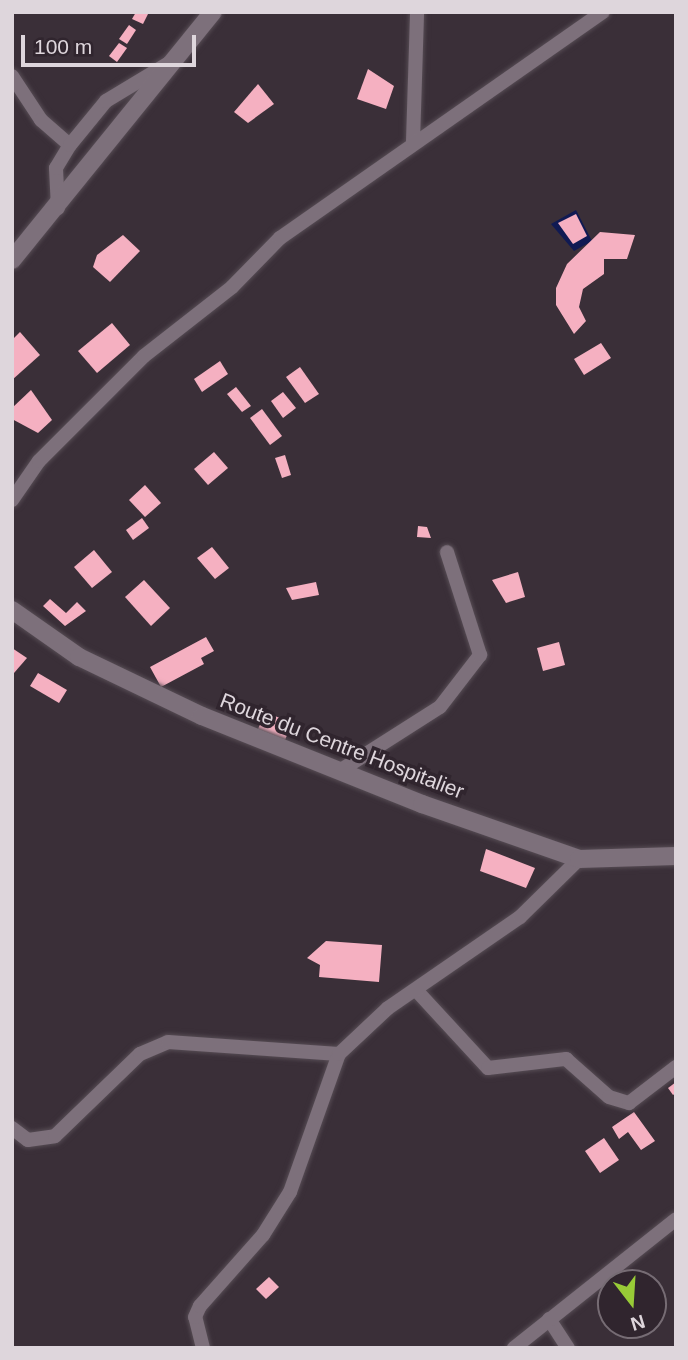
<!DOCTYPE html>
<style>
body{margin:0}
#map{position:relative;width:688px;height:1360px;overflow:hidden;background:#3a2f38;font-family:Helvetica,sans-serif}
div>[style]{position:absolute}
.water>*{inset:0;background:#101a53}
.building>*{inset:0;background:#f5b0c1}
.roads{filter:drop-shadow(0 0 2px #564c54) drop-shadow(0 0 2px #564c54)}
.minor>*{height:14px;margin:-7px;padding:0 7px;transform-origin:7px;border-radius:7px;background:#7d707b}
.tertiary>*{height:18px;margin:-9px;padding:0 9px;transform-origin:9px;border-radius:9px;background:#7d707b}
span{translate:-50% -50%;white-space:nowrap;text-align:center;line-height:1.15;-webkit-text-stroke:7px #30252e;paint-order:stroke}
.street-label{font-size:21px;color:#ded6dc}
.frame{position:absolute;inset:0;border:14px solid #ded6dc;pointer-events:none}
.north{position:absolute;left:597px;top:1269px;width:70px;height:70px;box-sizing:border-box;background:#30252e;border:2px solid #766c74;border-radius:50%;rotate:163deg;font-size:19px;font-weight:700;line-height:28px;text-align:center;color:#ded6dc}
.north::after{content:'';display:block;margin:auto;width:24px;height:32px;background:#98cb37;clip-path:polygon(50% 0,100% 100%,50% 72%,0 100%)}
.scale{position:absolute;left:21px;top:35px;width:175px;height:32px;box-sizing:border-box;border:4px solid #ded6dc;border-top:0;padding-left:9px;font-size:21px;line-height:24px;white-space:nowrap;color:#ded6dc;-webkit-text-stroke:5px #30252e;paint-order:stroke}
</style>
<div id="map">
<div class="water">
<i style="clip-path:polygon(576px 210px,592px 241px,574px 251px,551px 224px)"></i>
</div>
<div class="building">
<i style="clip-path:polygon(136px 12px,149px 12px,143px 24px,132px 19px)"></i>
<i style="clip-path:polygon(129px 25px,136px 30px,127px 44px,119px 39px)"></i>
<i style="clip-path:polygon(119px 43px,127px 48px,117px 62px,109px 56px)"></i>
<i style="clip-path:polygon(368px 69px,394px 86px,386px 109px,357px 99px)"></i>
<i style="clip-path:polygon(258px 84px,274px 104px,248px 123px,234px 112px)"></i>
<i style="clip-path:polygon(576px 214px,587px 236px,573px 244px,558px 223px)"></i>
<i style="clip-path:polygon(600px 232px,635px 235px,627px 259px,604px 259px,604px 274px,583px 289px,579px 307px,586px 321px,574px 334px,556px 305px,556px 288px,567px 264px)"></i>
<i style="clip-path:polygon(123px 235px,140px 251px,110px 282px,93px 267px,97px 255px)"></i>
<i style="clip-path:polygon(112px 323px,130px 345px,97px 373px,78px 351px)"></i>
<i style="clip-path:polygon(20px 332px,40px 355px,12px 380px,12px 340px)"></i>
<i style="clip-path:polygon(601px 343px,611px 358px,584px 375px,574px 359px)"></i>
<i style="clip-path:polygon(220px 361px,228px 374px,202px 392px,194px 379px)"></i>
<i style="clip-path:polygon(300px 367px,319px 394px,305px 403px,286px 377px)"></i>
<i style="clip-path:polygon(236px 387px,251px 406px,242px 412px,227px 394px)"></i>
<i style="clip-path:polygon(31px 390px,52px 420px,38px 433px,12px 419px,12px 408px)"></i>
<i style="clip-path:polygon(283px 392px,296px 408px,283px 418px,271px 401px)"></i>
<i style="clip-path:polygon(262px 409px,282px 436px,270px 445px,250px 418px)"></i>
<i style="clip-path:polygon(214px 452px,228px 468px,208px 485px,194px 469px)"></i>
<i style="clip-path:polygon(285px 455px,291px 475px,282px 478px,275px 458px)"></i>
<i style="clip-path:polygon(145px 485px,161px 503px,145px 517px,129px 500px)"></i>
<i style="clip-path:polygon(142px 518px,149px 528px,133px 540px,126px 530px)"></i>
<i style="clip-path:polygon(418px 526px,427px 527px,431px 538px,417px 537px)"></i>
<i style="clip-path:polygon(212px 547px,229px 568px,215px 579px,197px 558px)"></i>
<i style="clip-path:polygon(94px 550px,112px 572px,92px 588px,74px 567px)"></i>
<i style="clip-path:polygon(518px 572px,525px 597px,506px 603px,492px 580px)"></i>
<i style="clip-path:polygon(144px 580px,170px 608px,151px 626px,125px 597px)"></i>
<i style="clip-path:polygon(316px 582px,319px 595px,292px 600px,286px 588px)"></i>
<i style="clip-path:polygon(50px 599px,66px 613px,77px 602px,86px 611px,65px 626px,43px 606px)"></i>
<i style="clip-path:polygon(206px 637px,214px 651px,201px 658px,204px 664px,161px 687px,150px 667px)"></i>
<i style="clip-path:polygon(559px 642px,565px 665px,543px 671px,537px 648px)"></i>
<i style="clip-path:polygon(12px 648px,27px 658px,14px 673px,12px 671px)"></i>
<i style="clip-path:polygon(38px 673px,67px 690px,59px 703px,30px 686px)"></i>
<i style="clip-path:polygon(265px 712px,292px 723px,285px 740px,258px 729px)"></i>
<i style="clip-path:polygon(486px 849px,535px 868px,526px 888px,480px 871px)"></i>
<i style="clip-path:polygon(326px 941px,382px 945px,379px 982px,319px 977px,320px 965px,307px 958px)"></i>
<i style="clip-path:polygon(676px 1082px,676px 1093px,673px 1095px,668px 1088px)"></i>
<i style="clip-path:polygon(634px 1112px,655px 1141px,641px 1150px,628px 1132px,619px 1139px,612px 1127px)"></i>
<i style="clip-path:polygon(604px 1138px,619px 1160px,600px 1173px,585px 1151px)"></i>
<i style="clip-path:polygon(269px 1277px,279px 1287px,266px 1299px,256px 1289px)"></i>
</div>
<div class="roads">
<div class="minor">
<i style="left:12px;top:76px;width:53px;rotate:56.6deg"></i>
<i style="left:41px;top:120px;width:38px;rotate:41deg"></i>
<i style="left:413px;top:142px;width:130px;rotate:-88.2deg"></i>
<i style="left:58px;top:208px;width:40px;rotate:-92.9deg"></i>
<i style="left:56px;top:168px;width:27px;rotate:-59deg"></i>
<i style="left:70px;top:145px;width:57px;rotate:-50.7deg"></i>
<i style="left:106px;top:101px;width:74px;rotate:-31.1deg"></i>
<i style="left:12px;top:500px;width:47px;rotate:-55.3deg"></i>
<i style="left:39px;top:461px;width:148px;rotate:-45deg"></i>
<i style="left:144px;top:356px;width:112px;rotate:-38.1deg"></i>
<i style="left:232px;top:287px;width:69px;rotate:-45.6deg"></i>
<i style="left:280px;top:238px;width:394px;rotate:-35deg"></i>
<i style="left:341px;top:770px;width:117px;rotate:-32.5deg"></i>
<i style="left:440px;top:707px;width:66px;rotate:-52.4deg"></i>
<i style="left:480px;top:655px;width:108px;rotate:-107.8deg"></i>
<i style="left:416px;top:990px;width:106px;rotate:47.3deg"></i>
<i style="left:488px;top:1068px;width:79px;rotate:-6.6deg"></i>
<i style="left:566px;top:1059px;width:57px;rotate:41.5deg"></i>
<i style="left:609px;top:1097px;width:21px;rotate:17deg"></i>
<i style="left:629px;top:1103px;width:59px;rotate:-37.5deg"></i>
<i style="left:12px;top:1128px;width:20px;rotate:37deg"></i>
<i style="left:28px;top:1140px;width:27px;rotate:-8deg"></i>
<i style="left:55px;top:1136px;width:118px;rotate:-44deg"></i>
<i style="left:140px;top:1054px;width:30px;rotate:-23deg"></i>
<i style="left:168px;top:1042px;width:171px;rotate:4deg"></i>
<i style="left:549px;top:1319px;width:35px;rotate:57deg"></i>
<i style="left:203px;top:1348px;width:32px;rotate:-104deg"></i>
<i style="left:195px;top:1317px;width:12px;rotate:-66deg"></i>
<i style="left:200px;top:1306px;width:95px;rotate:-48.4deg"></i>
<i style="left:263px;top:1235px;width:51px;rotate:-57.9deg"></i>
<i style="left:290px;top:1192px;width:146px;rotate:-70.5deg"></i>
<i style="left:339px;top:1054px;width:67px;rotate:-43.2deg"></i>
<i style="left:388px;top:1008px;width:160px;rotate:-34.6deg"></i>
<i style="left:520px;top:917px;width:83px;rotate:-44.5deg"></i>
<i style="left:514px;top:1348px;width:207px;rotate:-38.5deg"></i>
</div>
<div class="tertiary">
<i style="left:12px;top:260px;width:319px;rotate:-51deg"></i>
<i style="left:12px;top:610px;width:82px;rotate:35deg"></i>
<i style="left:79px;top:657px;width:136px;rotate:25.6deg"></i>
<i style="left:202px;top:716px;width:237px;rotate:21.8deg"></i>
<i style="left:422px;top:804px;width:166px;rotate:19.3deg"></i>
<i style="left:579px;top:859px;width:97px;rotate:-1.8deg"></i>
</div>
</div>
<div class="street-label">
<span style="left:342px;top:746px;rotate:21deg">Route du Centre Hospitalier</span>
</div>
<div class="frame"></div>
<div class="north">N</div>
<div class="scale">100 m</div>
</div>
